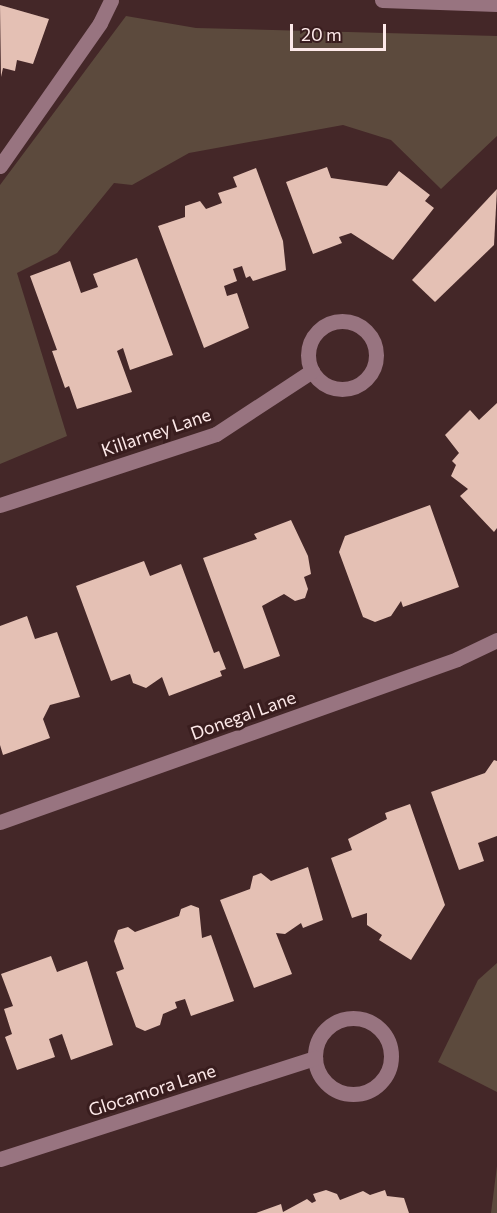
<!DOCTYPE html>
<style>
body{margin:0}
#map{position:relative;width:497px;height:1213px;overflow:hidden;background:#442728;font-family:Commissioner,sans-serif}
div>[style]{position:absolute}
.green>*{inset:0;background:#5c4a3d}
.building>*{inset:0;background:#e4c0b4}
.minor>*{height:15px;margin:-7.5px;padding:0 7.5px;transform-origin:7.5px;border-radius:7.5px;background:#987480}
.minor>.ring{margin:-7.5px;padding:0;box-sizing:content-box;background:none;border:15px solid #987480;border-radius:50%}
span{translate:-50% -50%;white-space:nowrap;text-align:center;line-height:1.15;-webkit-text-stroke:6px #391d1e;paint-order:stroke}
.street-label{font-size:18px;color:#fde9e9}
.scale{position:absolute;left:290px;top:24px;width:96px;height:27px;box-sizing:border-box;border:3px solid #fde9e9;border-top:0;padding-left:8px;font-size:18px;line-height:21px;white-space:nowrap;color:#fde9e9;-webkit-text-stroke:4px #391d1e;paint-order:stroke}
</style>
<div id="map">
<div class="green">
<i style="clip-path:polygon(126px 16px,196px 28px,497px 36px,497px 136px,441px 189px,391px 140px,343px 125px,189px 153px,132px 185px,114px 183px,57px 253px,17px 273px,67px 436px,0 464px,0 185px)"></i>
<i style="clip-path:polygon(497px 963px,497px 1092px,438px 1062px,478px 980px)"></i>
<i style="clip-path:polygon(497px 1166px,497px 1213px,491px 1213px)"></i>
</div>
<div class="building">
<i style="clip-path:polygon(0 5px,49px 19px,33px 64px,17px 60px,15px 71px,3px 68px,1px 77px)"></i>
<i style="clip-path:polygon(327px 167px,331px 178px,387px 186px,399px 171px,430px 195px,425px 201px,434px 208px,393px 260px,351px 233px,339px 237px,342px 243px,313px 254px,286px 182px)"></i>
<i style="clip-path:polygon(256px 168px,283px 241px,286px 270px,253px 281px,250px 276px,246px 278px,242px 266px,233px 269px,237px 281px,224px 286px,227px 296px,237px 293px,249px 328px,204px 348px,158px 226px,185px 217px,185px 206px,200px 201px,206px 209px,222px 203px,218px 193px,237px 187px,233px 177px)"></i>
<i style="clip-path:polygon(497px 189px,494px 245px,435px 302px,412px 280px)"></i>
<i style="clip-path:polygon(137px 258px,173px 355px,130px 370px,123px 348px,117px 351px,132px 392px,77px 409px,69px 386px,65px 388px,52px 351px,57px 350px,30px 276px,70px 261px,81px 293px,98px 287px,93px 274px)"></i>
<i style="clip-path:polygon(497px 403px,497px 528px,494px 532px,460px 496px,468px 489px,451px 476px,456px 465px,452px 461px,459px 453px,445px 435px,470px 410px,479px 420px)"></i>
<i style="clip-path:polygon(430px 505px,459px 587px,403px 607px,401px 601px,391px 616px,375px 622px,363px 617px,339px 552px,345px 536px)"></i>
<i style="clip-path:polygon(291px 520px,308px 556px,311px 574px,304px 577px,308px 589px,305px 598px,295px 601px,284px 594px,262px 606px,280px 656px,244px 669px,203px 558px,257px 539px,254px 534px)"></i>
<i style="clip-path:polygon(144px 561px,150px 576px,181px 564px,214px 653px,219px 651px,226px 669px,220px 671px,222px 676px,169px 696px,162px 677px,146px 688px,133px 683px,130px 674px,111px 681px,76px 586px)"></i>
<i style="clip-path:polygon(27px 616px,35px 639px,57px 632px,80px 697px,50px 705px,43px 719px,50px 738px,3px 755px,0 745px,0 626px)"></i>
<i style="clip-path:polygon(494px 760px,497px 761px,497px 836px,478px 843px,484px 861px,459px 870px,431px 792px,485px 773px)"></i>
<i style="clip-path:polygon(410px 804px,445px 905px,411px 960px,379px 940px,382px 935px,367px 925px,367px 913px,352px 918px,331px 858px,352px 850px,348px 839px,387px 819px,385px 813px)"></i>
<i style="clip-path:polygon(308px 867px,323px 920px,303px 928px,301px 923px,285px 934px,276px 933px,292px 974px,254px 988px,220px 900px,250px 889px,253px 876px,261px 873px,271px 881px)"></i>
<i style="clip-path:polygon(191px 905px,199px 908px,202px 938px,211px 935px,234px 1001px,191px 1016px,185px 999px,175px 1002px,177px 1008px,163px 1014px,160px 1025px,145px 1031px,136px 1027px,116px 972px,124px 969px,114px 941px,118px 930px,128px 927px,135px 932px,179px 916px,181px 909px)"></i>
<i style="clip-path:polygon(51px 956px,57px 972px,87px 961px,113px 1045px,71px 1060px,62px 1034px,49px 1039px,55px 1057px,17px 1070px,5px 1037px,12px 1034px,4px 1009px,13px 1006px,1px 974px)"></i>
<i style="clip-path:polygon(326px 1190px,337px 1194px,340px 1200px,363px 1191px,370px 1195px,385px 1190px,387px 1196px,404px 1198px,409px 1213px,256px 1213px,281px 1204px,283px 1212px,307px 1199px,312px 1203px,316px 1201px,313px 1194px)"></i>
</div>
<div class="minor">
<i style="left:382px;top:0;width:115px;rotate:2deg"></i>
<i style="left:0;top:166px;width:174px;rotate:-55deg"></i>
<i style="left:100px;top:23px;width:25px;rotate:-64deg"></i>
<i class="ring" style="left:308px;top:321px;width:53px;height:53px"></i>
<i style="left:0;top:505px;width:227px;rotate:-18.2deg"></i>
<i style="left:216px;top:434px;width:115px;rotate:-33.3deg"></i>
<i style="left:0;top:822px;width:485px;rotate:-19.6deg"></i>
<i style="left:457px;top:659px;width:44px;rotate:-25.4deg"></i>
<i class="ring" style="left:315px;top:1018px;width:61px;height:61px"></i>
<i style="left:0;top:1159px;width:331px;rotate:-17.8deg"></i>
</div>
<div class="street-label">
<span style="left:156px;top:432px;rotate:-19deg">Killarney Lane</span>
<span style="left:243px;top:715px;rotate:-20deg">Donegal Lane</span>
<span style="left:152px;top:1090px;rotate:-18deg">Glocamora Lane</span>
</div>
<div class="scale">20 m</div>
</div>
